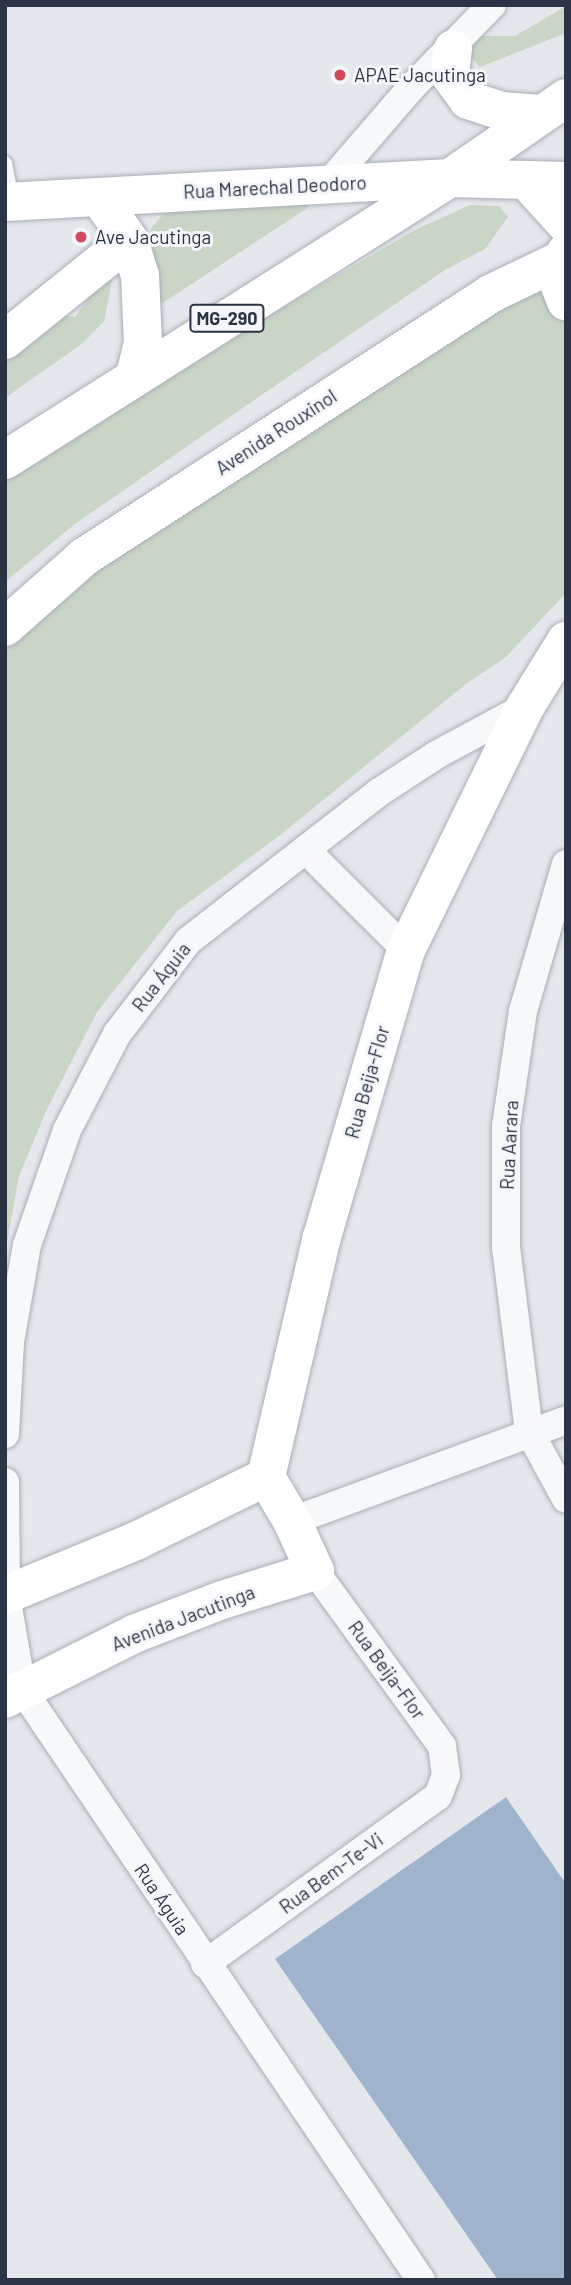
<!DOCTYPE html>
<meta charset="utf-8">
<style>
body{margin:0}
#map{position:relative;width:571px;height:2285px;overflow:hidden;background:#e4e7ec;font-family:Barlow,sans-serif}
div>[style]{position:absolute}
.green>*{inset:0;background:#c9d6c5}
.water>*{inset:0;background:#9fb4cc}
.roads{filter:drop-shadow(0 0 2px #a9aeb7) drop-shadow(0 0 2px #a9aeb7)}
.lane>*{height:14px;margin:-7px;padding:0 7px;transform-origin:7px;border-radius:7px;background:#f7f8fa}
.street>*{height:28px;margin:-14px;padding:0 14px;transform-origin:14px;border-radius:14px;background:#f7f8fa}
.secondary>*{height:38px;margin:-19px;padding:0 19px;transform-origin:19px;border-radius:19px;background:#fff}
.primary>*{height:38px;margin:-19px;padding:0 19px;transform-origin:19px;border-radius:19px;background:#fff}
.highway>*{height:38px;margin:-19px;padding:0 19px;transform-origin:19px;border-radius:19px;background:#fff}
.dots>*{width:19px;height:19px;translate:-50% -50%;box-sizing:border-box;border:4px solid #f4f6f9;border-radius:50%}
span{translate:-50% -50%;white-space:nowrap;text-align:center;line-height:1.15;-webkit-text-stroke:6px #f4f6f9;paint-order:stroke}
.shield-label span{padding:2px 5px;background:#f4f6f9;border:2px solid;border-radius:5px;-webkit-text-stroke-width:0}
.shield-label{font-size:18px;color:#2b3445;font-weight:700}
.poi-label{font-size:19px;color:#2b3445}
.left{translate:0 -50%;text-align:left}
.street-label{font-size:19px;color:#2b3445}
.frame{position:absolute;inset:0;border:7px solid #2b3445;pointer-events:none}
</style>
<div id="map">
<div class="green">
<i style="clip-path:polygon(566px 6px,566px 33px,480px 67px,470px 56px,463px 36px,515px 36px)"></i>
<i style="clip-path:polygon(303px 195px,309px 207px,152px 310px,151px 228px,178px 198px)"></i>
<i style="clip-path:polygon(470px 205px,499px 206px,508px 217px,485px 249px,445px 270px,260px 396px,75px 524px,5px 582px,5px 478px,70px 432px,413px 231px)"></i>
<i style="clip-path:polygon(100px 268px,112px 281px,104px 321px,83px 343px,5px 398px,5px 359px,48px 313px,75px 317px,94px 290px)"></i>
<i style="clip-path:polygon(529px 284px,566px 295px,566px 593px,506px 657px,466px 684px,279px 836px,177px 911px,97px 1012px,47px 1109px,19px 1176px,5px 1254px,5px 639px,74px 583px)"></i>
</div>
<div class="water">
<i style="clip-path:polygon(506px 1797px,566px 1884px,566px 2280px,498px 2280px,275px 1959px)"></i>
</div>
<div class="roads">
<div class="lane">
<i style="left:5px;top:163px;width:38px;rotate:79deg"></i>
</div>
<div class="street">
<i style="left:328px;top:184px;width:124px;rotate:-49.2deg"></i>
<i style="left:409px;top:90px;width:119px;rotate:-45.7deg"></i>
<i style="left:307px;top:851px;width:140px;rotate:45deg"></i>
<i style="left:566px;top:864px;width:153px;rotate:106.3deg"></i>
<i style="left:523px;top:1011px;width:116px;rotate:98.4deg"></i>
<i style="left:506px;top:1126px;width:121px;rotate:90deg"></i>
<i style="left:506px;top:1247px;width:185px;rotate:82.9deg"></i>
<i style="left:529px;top:1431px;width:77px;rotate:61.4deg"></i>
<i style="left:5px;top:1434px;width:92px;rotate:-86.9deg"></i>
<i style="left:10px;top:1342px;width:98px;rotate:-80.1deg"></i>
<i style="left:27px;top:1245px;width:122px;rotate:-70.8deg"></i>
<i style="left:67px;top:1130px;width:108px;rotate:-62.5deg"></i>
<i style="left:117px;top:1034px;width:117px;rotate:-52.6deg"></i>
<i style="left:188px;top:941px;width:241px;rotate:-37.9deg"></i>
<i style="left:378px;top:793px;width:69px;rotate:-33.2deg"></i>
<i style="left:436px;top:755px;width:101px;rotate:-28.3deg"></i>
<i style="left:5px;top:1482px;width:113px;rotate:89.5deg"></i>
<i style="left:6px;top:1595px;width:95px;rotate:80.3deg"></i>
<i style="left:22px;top:1689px;width:713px;rotate:55.98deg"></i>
<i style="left:292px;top:1521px;width:292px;rotate:-20.2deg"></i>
<i style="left:205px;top:1964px;width:287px;rotate:-35.8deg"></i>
<i style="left:438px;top:1796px;width:22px;rotate:-69deg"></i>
<i style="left:446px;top:1775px;width:29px;rotate:-98deg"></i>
<i style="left:442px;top:1746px;width:216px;rotate:-126deg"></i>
</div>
<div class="secondary">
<i style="left:450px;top:178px;width:116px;rotate:1.5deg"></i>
<i style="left:527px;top:181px;width:58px;rotate:47.8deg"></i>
<i style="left:566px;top:252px;width:28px;rotate:109deg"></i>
<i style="left:557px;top:278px;width:25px;rotate:69deg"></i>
<i style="left:5px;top:340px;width:159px;rotate:-38.9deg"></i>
<i style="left:5px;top:627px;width:106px;rotate:-41.5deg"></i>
<i style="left:84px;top:557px;width:484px;rotate:-32.9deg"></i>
<i style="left:490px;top:294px;width:79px;rotate:-25.6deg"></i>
<i style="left:266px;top:1477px;width:246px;rotate:-76.9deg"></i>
<i style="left:322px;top:1237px;width:299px;rotate:-73.7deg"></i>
<i style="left:406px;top:950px;width:271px;rotate:-63.9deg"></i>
<i style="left:525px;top:707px;width:78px;rotate:-58.2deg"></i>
<i style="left:5px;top:1595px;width:142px;rotate:-22.4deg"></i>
<i style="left:136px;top:1541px;width:145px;rotate:-26.2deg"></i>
<i style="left:266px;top:1477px;width:51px;rotate:59.4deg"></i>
<i style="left:292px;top:1521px;width:55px;rotate:65.3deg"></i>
<i style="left:315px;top:1571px;width:97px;rotate:162.7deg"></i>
<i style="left:222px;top:1600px;width:94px;rotate:158.9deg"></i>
<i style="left:134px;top:1634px;width:144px;rotate:153.3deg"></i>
</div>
<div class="primary">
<i style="left:99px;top:197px;width:52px;rotate:55.1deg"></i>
<i style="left:129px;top:240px;width:37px;rotate:73deg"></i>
<i style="left:140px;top:275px;width:68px;rotate:87.5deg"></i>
<i style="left:143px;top:343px;width:34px;rotate:104deg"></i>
<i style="left:5px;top:202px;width:446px;rotate:-3.1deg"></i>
</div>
<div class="highway">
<i style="left:453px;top:49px;width:26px;rotate:97deg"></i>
<i style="left:450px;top:75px;width:31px;rotate:54deg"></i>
<i style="left:468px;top:100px;width:35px;rotate:18deg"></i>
<i style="left:501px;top:111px;width:40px;rotate:4.3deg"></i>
<i style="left:5px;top:460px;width:527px;rotate:-32.36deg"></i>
<i style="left:450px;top:178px;width:141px;rotate:-34.6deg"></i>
</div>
</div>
<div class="dots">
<i style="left:340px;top:75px;background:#d1495b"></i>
<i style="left:81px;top:237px;background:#d1495b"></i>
</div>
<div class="shield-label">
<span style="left:227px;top:318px">MG-290</span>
</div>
<div class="poi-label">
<span class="left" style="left:354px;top:75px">APAE Jacutinga</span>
<span class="left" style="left:95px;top:237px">Ave Jacutinga</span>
</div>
<div class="street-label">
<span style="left:275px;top:187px;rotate:-3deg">Rua Marechal Deodoro</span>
<span style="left:276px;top:432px;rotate:-33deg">Avenida Rouxinol</span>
<span style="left:161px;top:977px;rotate:-52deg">Rua Águia</span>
<span style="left:367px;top:1082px;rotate:-74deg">Rua Beija-Flor</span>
<span style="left:509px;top:1145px;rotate:-87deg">Rua Aarara</span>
<span style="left:183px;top:1618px;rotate:-21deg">Avenida Jacutinga</span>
<span style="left:387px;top:1670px;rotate:54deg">Rua Beija-Flor</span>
<span style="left:331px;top:1873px;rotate:-36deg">Rua Bem-Te-Vi</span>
<span style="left:162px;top:1899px;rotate:56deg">Rua Águia</span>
</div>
<div class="frame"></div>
</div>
